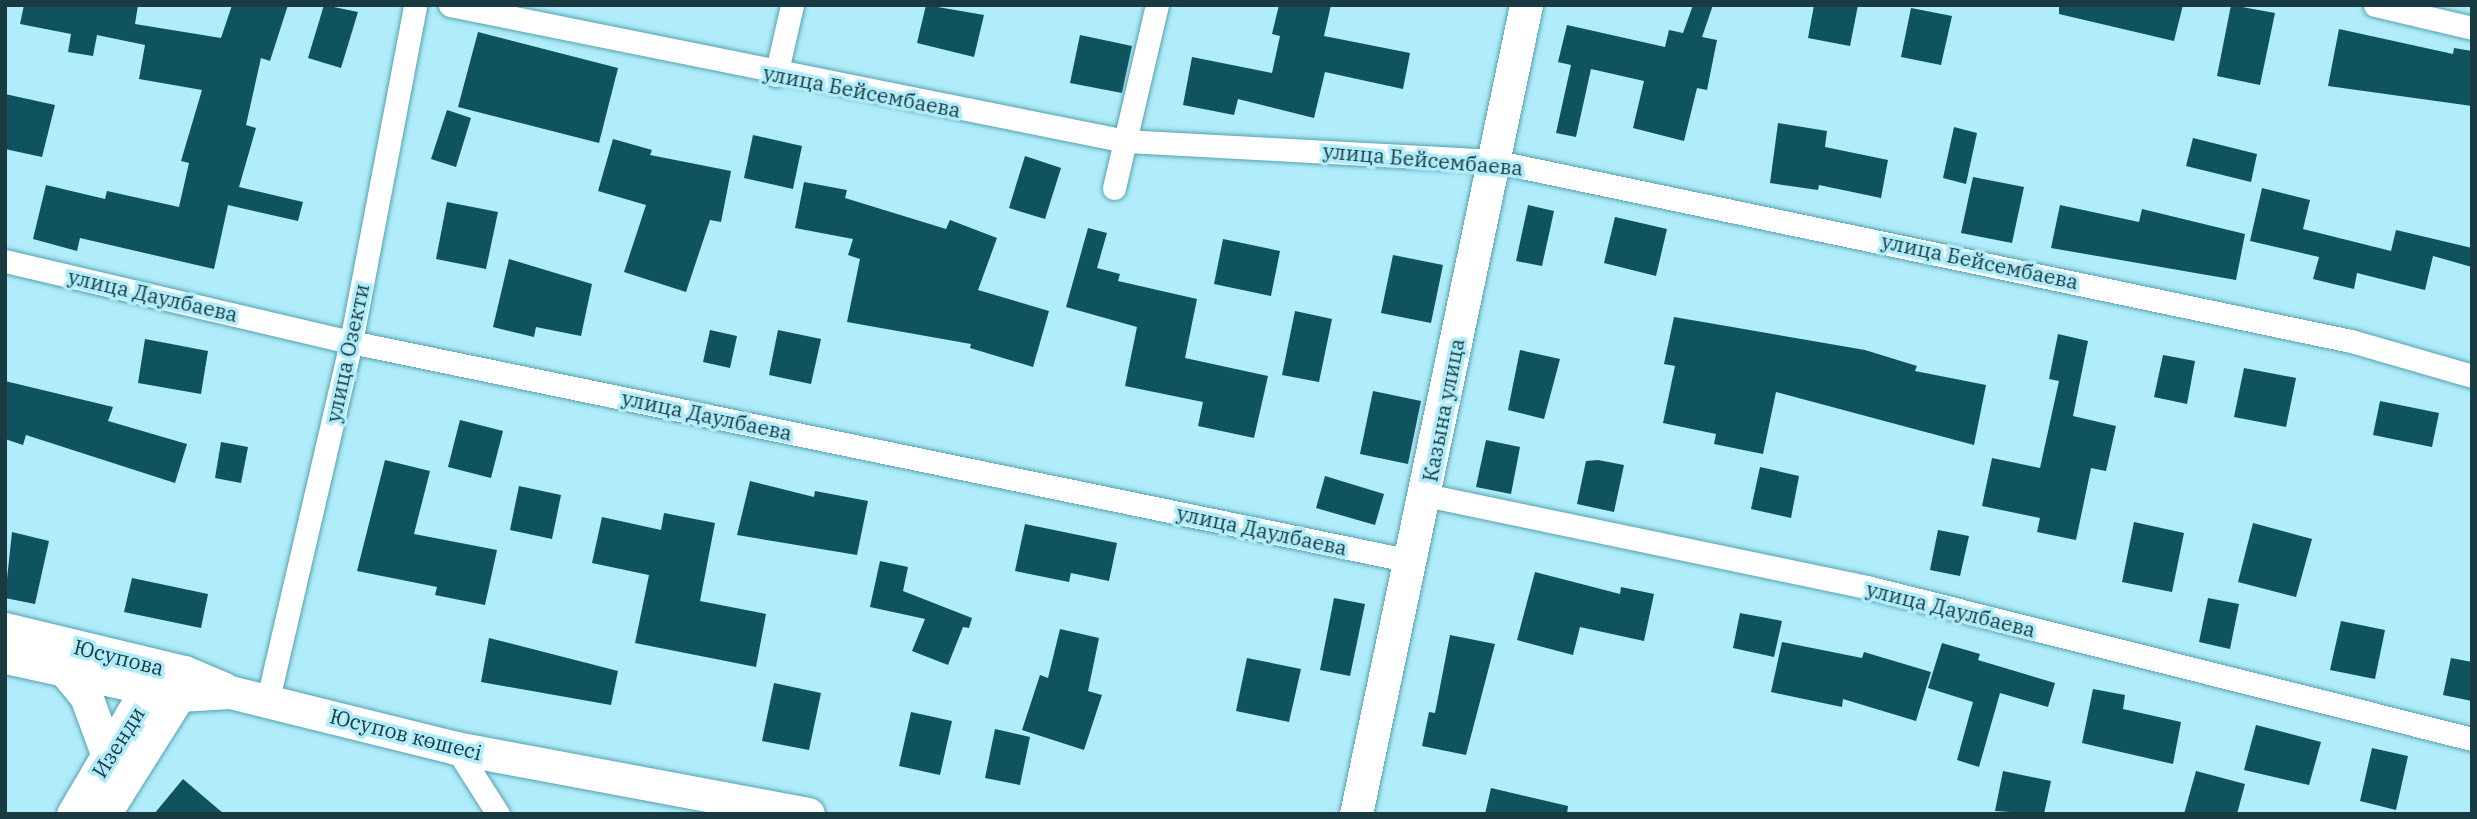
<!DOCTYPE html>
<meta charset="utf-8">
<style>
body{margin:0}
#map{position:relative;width:2477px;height:819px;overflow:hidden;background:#b0ecf9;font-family:"IBM Plex Serif",serif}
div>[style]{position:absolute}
.building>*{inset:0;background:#0f535f}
.roads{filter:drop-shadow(0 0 2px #55a1b1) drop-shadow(0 0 2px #55a1b1)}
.street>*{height:23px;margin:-11.5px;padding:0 11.5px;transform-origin:11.5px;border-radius:11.5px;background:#fff}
.secondary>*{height:33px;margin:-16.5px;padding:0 16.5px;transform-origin:16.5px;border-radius:16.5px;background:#fff}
span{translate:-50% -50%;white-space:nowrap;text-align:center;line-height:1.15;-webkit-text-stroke:7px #b0ecf9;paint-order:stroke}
.street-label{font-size:21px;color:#1a3a41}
.frame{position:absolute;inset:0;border:7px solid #1a3a41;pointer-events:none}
</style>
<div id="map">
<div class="building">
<i style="clip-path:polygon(24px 5px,138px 5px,135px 24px,221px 38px,232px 5px,288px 5px,270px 61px,261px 58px,246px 125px,256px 128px,239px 187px,303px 202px,298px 221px,228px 205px,214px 269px,80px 238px,77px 251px,33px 239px,46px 185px,105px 199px,107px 191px,179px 207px,189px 163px,181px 161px,202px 90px,139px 79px,145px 45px,97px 35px,93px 56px,68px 52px,71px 34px,20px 24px)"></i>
<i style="clip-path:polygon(324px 5px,358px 12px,341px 68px,308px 58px)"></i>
<i style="clip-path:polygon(926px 5px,984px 15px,974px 57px,917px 43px)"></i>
<i style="clip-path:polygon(1279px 5px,1331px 5px,1324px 36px,1410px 53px,1403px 89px,1325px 72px,1314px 118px,1238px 99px,1234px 115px,1183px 105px,1192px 57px,1272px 73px,1280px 36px,1272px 34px)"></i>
<i style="clip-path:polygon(1693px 5px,1713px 5px,1702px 37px,1717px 40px,1707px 90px,1697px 88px,1684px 141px,1633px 128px,1644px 81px,1591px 69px,1576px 137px,1556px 133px,1571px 65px,1558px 62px,1567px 25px,1665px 47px,1669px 30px,1683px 33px)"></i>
<i style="clip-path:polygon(1814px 5px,1858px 5px,1850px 46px,1808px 38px)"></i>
<i style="clip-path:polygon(2059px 5px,2183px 5px,2174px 41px,2059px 14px)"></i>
<i style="clip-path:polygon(2231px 5px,2275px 13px,2260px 85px,2217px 76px)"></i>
<i style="clip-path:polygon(1911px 8px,1952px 16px,1941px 65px,1901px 57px)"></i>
<i style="clip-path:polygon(2339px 29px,2453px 54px,2454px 48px,2472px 51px,2472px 106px,2328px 86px)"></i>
<i style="clip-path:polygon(478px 32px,618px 68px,599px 143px,458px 107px)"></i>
<i style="clip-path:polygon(1080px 35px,1132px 46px,1122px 93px,1070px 83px)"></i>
<i style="clip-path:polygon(5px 94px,55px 105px,42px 157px,5px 149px)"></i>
<i style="clip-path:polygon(447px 110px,471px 118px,456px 167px,431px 159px)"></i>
<i style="clip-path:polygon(1778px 123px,1827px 131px,1825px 147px,1888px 160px,1881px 198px,1819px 185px,1818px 190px,1770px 183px)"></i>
<i style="clip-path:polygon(1954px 127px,1977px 133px,1966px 184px,1943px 178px)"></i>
<i style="clip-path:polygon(753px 135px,802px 146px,793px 189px,744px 178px)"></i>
<i style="clip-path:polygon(2193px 138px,2257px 154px,2251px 182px,2186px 166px)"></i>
<i style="clip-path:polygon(613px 139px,652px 150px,650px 155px,731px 171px,721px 222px,710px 220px,686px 292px,624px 272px,646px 205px,598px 191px)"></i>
<i style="clip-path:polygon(1025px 156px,1061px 168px,1045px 219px,1009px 208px)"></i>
<i style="clip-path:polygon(1973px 177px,2024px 187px,2012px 243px,1961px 233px)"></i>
<i style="clip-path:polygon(804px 182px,847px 190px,845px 198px,946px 229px,950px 220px,997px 238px,978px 290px,1049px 311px,1033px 367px,970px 348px,971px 344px,847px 322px,860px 259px,848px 255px,853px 239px,795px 228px)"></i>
<i style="clip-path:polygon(2262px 188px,2310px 200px,2303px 229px,2391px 251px,2396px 230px,2472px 248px,2472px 267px,2433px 256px,2425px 290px,2357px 273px,2354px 289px,2313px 279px,2319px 257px,2250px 241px)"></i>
<i style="clip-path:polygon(447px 202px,498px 212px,486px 269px,436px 259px)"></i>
<i style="clip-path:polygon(1528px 205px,1554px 211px,1542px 266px,1516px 261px)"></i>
<i style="clip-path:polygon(2060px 205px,2139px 222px,2142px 209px,2245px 234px,2236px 280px,2051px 248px)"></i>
<i style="clip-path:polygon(1615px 217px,1667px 229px,1656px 276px,1604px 263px)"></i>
<i style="clip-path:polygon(1088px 228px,1107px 233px,1097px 268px,1120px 274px,1118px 281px,1197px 299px,1185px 358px,1268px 376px,1254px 438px,1198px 426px,1203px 402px,1125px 386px,1137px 327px,1066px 307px)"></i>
<i style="clip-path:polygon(1223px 239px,1280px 251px,1271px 296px,1214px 284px)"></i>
<i style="clip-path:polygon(1393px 255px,1443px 265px,1431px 323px,1381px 313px)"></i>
<i style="clip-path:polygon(509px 259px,592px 284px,581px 336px,536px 327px,534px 337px,493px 327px)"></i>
<i style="clip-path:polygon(1295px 311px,1332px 319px,1319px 382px,1282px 375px)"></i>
<i style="clip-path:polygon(1674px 317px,1865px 350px,1917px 366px,1915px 371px,1986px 385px,1974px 445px,1776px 392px,1763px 454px,1714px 444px,1716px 434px,1663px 423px,1675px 366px,1664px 364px)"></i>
<i style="clip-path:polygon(710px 330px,737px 336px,730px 368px,703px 362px)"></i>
<i style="clip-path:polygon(778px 330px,821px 339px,811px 384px,769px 375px)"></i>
<i style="clip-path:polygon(2058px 334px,2088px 341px,2073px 416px,2116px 426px,2106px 471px,2091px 468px,2076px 540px,2037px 532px,2040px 518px,1982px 506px,1992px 458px,2040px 468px,2059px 381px,2049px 379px)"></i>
<i style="clip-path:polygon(145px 339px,208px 351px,201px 394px,138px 383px)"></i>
<i style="clip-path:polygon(1520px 350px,1560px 359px,1544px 419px,1508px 410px)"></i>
<i style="clip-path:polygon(2163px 355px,2195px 361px,2187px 404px,2154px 397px)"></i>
<i style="clip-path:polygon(2244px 368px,2296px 378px,2286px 427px,2234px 417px)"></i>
<i style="clip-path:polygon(5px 381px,113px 407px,108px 421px,187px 444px,175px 483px,26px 435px,23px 445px,5px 439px)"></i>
<i style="clip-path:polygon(1373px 391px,1421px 401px,1408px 464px,1360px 454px)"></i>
<i style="clip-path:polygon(2380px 401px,2439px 413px,2432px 447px,2373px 435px)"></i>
<i style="clip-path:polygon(460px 420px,503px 431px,491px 478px,448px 467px)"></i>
<i style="clip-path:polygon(1486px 440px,1520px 447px,1511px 494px,1476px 487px)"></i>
<i style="clip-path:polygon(221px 442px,248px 447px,241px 483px,215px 478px)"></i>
<i style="clip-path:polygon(385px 460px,430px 471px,414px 534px,497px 550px,485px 605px,435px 595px,437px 587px,357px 571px)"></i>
<i style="clip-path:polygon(1598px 460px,1624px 465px,1614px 512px,1577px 504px,1586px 461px)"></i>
<i style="clip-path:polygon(1760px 467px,1799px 476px,1791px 518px,1751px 509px)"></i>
<i style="clip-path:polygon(1325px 476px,1384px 494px,1375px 525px,1316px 508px)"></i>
<i style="clip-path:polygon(750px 481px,814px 497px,815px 491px,868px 501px,857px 555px,737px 535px)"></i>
<i style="clip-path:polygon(519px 486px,561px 495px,552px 539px,510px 530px)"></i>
<i style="clip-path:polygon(664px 513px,715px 523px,700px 601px,766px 614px,756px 667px,635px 643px,649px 575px,592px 563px,602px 517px,661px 530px)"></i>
<i style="clip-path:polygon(2134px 522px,2184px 533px,2172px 592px,2122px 582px)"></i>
<i style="clip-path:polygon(2253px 523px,2312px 539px,2296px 597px,2238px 582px)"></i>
<i style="clip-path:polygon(1025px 524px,1117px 543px,1109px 581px,1071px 573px,1069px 582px,1015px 571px)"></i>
<i style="clip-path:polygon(1938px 530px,1969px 536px,1960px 576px,1930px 570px)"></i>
<i style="clip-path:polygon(12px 532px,49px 541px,35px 604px,5px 598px)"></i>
<i style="clip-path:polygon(880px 561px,908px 567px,903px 591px,972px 618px,969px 628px,963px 627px,948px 665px,912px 651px,925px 619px,870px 607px)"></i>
<i style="clip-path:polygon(1535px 572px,1620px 594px,1621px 587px,1654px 594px,1644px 641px,1580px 627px,1573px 655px,1517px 640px)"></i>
<i style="clip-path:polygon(132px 578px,208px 594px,201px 628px,124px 612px)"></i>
<i style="clip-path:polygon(1334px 598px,1365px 604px,1350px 676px,1320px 670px)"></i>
<i style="clip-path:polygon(2208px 598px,2239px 604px,2230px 649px,2199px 642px)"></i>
<i style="clip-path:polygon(1740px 613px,1782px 621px,1774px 657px,1733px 648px)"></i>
<i style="clip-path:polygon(2341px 621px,2385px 630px,2375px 679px,2330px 670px)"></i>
<i style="clip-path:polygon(1060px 629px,1099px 638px,1088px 691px,1102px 695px,1084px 750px,1022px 730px,1040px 675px,1048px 678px)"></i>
<i style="clip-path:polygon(1450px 635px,1495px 644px,1466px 755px,1422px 746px,1429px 712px,1435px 713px)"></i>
<i style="clip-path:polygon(489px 638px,618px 671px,611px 705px,481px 682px)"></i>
<i style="clip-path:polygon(1782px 642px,1862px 658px,1864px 652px,1931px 672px,1916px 721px,1843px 699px,1842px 707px,1771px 692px)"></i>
<i style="clip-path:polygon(1942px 643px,1980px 654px,1978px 660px,2055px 683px,2048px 707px,2000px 693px,1979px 767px,1957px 760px,1973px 702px,1928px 688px)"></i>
<i style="clip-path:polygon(1247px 658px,1301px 669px,1289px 722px,1236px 711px)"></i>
<i style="clip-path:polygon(2451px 658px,2472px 662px,2472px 701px,2443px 695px)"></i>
<i style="clip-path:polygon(774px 683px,821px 693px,809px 750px,762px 741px)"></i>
<i style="clip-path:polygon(2093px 689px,2125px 695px,2123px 709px,2181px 722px,2173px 764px,2082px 743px)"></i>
<i style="clip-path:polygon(911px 712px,952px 721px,940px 775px,899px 766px)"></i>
<i style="clip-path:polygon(2256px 725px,2321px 742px,2309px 785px,2244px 770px)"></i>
<i style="clip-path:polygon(995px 729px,1030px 737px,1020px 785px,985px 778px)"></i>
<i style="clip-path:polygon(2372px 748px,2408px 756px,2396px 810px,2360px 801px)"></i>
<i style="clip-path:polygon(2003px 771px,2051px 781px,2044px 814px,1995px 811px)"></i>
<i style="clip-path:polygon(2196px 771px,2245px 784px,2237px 814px,2184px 814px)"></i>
<i style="clip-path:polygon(183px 779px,224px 814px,154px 814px)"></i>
<i style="clip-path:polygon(1491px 788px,1568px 806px,1567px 814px,1485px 814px)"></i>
</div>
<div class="roads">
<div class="street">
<i style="left:450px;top:5px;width:689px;rotate:11.39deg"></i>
<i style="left:1125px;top:141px;width:369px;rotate:3.1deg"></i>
<i style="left:1493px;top:161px;width:877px;rotate:11.85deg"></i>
<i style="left:2351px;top:341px;width:126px;rotate:16.1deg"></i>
<i style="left:2375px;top:5px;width:100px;rotate:13.3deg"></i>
<i style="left:776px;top:75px;width:72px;rotate:-77.1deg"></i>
<i style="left:1114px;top:188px;width:188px;rotate:-76.8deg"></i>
<i style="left:5px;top:261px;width:355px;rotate:13.2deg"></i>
<i style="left:351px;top:342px;width:1082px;rotate:11.67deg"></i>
<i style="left:1426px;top:495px;width:450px;rotate:11.8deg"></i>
<i style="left:1867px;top:587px;width:624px;rotate:14.1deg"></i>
<i style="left:268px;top:699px;width:367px;rotate:-76.9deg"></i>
<i style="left:351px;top:342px;width:343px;rotate:-79.2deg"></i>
<i style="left:456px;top:748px;width:78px;rotate:57.5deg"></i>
</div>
<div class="secondary">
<i style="left:5px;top:629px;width:184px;rotate:13.5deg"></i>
<i style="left:184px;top:672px;width:43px;rotate:23deg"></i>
<i style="left:5px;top:657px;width:178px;rotate:12.3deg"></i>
<i style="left:179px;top:695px;width:51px;rotate:-3.4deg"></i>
<i style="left:230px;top:692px;width:233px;rotate:13.9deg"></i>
<i style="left:456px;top:748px;width:358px;rotate:10.6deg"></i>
<i style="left:65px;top:671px;width:33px;rotate:50deg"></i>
<i style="left:86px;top:696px;width:64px;rotate:69.9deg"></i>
<i style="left:73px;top:814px;width:164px;rotate:-59.5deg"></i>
<i style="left:104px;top:814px;width:141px;rotate:-57.8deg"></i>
<i style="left:179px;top:695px;width:18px;rotate:-77deg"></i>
<i style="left:1356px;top:814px;width:827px;rotate:-78.13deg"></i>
</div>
</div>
<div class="street-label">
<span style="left:862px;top:91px;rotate:11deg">улица Бейсембаева</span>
<span style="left:1423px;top:159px;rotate:5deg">улица Бейсембаева</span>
<span style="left:1980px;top:261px;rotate:12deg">улица Бейсембаева</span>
<span style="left:153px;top:295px;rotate:13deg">улица Даулбаева</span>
<span style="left:347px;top:353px;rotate:-78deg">улица Озекти</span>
<span style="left:1443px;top:410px;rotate:-79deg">Казына улица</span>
<span style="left:707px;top:415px;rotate:12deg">улица Даулбаева</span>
<span style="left:1262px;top:530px;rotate:12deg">улица Даулбаева</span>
<span style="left:1951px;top:609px;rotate:14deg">улица Даулбаева</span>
<span style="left:119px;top:657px;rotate:14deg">Юсупова</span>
<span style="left:406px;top:734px;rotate:14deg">Юсупов көшесі</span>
<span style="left:118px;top:742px;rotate:-58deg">Изенди</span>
</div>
<div class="frame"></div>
</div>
